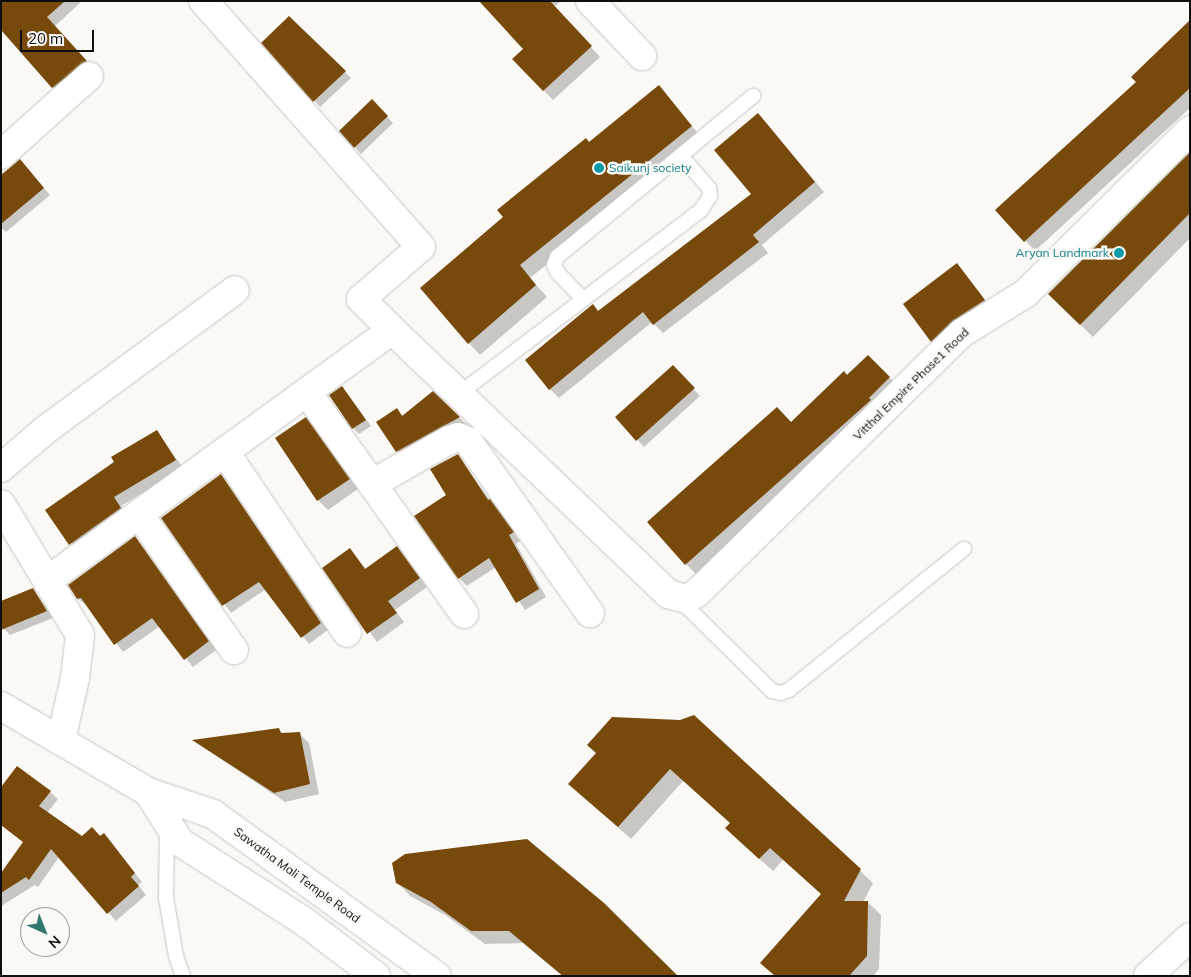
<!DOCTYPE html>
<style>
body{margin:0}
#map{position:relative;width:1191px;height:977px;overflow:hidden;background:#fbf9f6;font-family:Mulish,sans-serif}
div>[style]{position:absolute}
.shadow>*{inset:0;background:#0003}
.building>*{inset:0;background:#77490a}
.roads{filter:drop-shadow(0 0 1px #c7c6c3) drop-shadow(0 0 1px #c7c6c3)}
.service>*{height:14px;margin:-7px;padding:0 7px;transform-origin:7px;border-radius:7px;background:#fff}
.minor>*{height:28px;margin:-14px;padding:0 14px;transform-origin:14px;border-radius:14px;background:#fff}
.tertiary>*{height:28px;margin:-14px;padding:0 14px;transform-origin:14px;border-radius:14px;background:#fff}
.dots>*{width:14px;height:14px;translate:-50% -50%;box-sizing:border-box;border:2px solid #fbf9f6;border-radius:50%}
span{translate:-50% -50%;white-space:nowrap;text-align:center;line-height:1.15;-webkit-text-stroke:5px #fbf9f6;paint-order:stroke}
.culture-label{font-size:12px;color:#0d838f}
.left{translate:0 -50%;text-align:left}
.right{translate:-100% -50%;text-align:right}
.street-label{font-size:12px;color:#0f0f0e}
.frame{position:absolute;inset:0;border:2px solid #0f0f0e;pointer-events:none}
.north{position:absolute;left:20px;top:907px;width:50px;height:50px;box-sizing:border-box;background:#fbf9f6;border:1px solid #9d9b99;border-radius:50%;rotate:136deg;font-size:14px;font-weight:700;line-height:20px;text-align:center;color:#0f0f0e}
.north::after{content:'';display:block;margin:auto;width:18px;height:22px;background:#33786e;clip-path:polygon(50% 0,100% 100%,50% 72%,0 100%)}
.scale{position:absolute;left:20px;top:30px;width:74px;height:22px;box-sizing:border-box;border:2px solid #0f0f0e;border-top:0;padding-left:6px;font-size:15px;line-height:18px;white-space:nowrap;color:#0f0f0e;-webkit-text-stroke:4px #fbf9f6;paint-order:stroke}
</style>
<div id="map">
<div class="shadow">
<i style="clip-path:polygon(1px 1px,82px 1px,55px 26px,94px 70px,61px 96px,1px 28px)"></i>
<i style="clip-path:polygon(480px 1px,561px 1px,554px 7px,600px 57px,553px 100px,514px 59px,525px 49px)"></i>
<i style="clip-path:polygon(289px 17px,351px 78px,320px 107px,263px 43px)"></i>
<i style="clip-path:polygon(1190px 22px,1190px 108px,1035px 251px,997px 210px,1137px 82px)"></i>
<i style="clip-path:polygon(659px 87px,702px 138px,530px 278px,547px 297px,480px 355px,469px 343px,505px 217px)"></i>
<i style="clip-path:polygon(372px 101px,393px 123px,361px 154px,341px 131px)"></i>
<i style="clip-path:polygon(767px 125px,824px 192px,762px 245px,768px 253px,663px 333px,652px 322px,559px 398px,550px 389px,599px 312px,752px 194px)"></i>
<i style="clip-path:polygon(1190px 154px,1190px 238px,1093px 337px,1049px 294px)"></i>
<i style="clip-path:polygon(26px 167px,50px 195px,6px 232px,1px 228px,1px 176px)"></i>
<i style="clip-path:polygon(957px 265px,993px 311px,941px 350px,932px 341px)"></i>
<i style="clip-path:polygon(868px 356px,901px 389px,697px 575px,686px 564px,791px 423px)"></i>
<i style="clip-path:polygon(679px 373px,700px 396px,644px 447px,617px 417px)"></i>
<i style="clip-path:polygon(342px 387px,371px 426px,359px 434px,353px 428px)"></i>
<i style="clip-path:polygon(433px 392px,466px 424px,403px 458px,378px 423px,397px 410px,404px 417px)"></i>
<i style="clip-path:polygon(305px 419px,358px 489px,328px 510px,318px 500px)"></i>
<i style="clip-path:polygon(157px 431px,183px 468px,121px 506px,128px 517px,79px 553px,47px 510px)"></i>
<i style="clip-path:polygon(457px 455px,520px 541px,516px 544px,546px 597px,525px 610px,496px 567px,467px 586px,459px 578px,448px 496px)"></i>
<i style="clip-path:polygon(221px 475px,328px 630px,309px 644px,266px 589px,231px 613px,162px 518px)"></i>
<i style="clip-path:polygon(135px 538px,216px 650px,193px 667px,160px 626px,123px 652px,88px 606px,78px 599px)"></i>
<i style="clip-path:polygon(397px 548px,427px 587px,395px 610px,404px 622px,377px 642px,324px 568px,350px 550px,366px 569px)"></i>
<i style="clip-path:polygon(33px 589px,53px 618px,10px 635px,4px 629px)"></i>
<i style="clip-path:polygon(694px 716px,873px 883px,863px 902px,868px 902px,881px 915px,879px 969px,873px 976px,793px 976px,822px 894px,783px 860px,773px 871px,739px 841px,731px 823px,684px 780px,631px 839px,582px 796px,680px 721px)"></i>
<i style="clip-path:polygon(278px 729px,283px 734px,299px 733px,309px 743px,319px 794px,285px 802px,194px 741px)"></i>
<i style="clip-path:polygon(1px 789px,50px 792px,58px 799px,47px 813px,82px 837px,104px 835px,142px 882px,138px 885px,146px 895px,116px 921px,59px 857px,38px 887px,35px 885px,1px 906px,1px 876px,24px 843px,1px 825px)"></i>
<i style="clip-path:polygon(397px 882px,677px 976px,562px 976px,523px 943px,485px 944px,445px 915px,410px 896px)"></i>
</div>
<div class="building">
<i style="clip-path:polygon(1px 1px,65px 1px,47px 17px,87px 61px,52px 88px,1px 30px)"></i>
<i style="clip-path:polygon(479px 1px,550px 1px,592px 46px,543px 91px,512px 59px,523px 49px)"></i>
<i style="clip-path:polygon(289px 16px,346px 71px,313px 102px,261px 43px)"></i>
<i style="clip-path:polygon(1190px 20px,1190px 88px,1024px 242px,995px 210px,1136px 82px,1131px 77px)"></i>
<i style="clip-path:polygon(659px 85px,692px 126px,520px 265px,536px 285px,468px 344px,420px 288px,503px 217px,497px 210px,586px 138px,589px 142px)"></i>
<i style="clip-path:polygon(372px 99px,388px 116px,354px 148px,339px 131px)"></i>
<i style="clip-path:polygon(758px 113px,815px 182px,753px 235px,759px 242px,653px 325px,643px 312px,549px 390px,525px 360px,593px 304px,598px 311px,751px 194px,714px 150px)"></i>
<i style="clip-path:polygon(1190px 152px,1190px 213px,1080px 325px,1048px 294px)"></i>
<i style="clip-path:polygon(20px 159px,44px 188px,1px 224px,1px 175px)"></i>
<i style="clip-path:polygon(957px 263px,985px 300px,954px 320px,931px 342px,903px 304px)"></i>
<i style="clip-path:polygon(868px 355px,890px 377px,869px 398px,871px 400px,685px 565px,647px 522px,777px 407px,791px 422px,844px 371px,847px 375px)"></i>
<i style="clip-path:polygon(673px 365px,695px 388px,636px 441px,615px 417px)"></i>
<i style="clip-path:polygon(342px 386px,366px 420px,352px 429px,329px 395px)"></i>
<i style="clip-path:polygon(433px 391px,460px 417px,396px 452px,376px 422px,397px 408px,402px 416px)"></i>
<i style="clip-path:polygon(306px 417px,350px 479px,317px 501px,275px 438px)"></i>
<i style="clip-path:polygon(157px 430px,176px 460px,114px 497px,121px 508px,69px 545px,45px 510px,114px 462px,111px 457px)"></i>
<i style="clip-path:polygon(458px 454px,488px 500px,490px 499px,514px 532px,509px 535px,539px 589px,516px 603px,489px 558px,458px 579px,414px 516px,446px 495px,430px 469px)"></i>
<i style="clip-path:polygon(221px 474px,321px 623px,301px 638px,259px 582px,222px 606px,161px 518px)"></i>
<i style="clip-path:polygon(135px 536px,209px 641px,184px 660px,152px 618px,114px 645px,81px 598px,77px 599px,68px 585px)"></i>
<i style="clip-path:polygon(397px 546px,420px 578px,388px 601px,397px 613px,367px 634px,322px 568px,350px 548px,365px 569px)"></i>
<i style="clip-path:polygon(33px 588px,47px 611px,1px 630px,1px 601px)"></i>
<i style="clip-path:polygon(694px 715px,861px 869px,844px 901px,868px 901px,867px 956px,849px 976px,775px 976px,760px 963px,821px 894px,770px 848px,759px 859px,725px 828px,730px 823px,670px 769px,618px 827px,568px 784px,596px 753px,587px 745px,612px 717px,680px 720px)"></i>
<i style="clip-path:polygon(279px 728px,281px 733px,300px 732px,310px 784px,274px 793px,192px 740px)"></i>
<i style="clip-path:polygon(17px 766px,51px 791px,39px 806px,82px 836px,92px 827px,100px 836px,104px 833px,135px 873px,131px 877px,139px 886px,107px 914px,51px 849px,29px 880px,26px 877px,1px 893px,1px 873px,23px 842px,1px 825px,1px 787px)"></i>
<i style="clip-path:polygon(527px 839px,604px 903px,678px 976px,563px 976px,509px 931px,471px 931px,431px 902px,396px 883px,392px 863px,405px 854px)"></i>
</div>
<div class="roads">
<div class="service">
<i style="left:583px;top:299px;width:36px;rotate:-134deg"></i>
<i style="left:558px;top:273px;width:9px;rotate:-117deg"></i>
<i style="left:554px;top:265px;width:9px;rotate:-69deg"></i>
<i style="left:557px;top:257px;width:254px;rotate:-39.4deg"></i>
<i style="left:460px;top:393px;width:303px;rotate:-37.2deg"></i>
<i style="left:701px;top:210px;width:17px;rotate:-57deg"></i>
<i style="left:710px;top:196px;width:8px;rotate:-97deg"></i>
<i style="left:709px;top:188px;width:41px;rotate:-131.1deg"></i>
<i style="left:680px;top:600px;width:129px;rotate:44.7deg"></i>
<i style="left:772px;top:691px;width:9px;rotate:13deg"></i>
<i style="left:781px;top:693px;width:9px;rotate:-21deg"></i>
<i style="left:789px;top:690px;width:225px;rotate:-38.9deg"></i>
<i style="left:167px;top:828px;width:70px;rotate:90.8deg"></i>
<i style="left:166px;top:898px;width:59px;rotate:80.2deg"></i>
<i style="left:176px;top:956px;width:21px;rotate:71deg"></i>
</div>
<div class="minor">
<i style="left:590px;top:1px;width:76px;rotate:46.6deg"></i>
<i style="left:1px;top:155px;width:118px;rotate:-41.9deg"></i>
<i style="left:392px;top:330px;width:382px;rotate:43.7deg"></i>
<i style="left:668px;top:594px;width:20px;rotate:15deg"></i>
<i style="left:687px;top:599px;width:13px;rotate:-32deg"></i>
<i style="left:698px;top:592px;width:370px;rotate:-44.5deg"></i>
<i style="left:962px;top:333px;width:75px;rotate:-32deg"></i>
<i style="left:1026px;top:293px;width:231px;rotate:-44.8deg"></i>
<i style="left:307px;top:392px;width:272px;rotate:54.7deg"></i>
<i style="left:225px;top:452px;width:218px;rotate:56deg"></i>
<i style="left:1px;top:468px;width:57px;rotate:-40.7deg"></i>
<i style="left:44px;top:431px;width:237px;rotate:-36.4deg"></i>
<i style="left:372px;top:484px;width:89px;rotate:-29.7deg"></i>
<i style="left:449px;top:440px;width:9px;rotate:-18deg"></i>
<i style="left:458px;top:437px;width:11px;rotate:22deg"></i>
<i style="left:468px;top:441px;width:211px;rotate:54.7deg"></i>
<i style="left:1px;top:504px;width:153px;rotate:58.9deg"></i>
<i style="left:80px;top:635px;width:43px;rotate:96.6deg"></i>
<i style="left:75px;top:678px;width:64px;rotate:102.7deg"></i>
<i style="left:139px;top:514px;width:166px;rotate:55.1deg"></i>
<i style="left:48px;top:580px;width:425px;rotate:-36deg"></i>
<i style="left:392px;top:330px;width:44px;rotate:-135deg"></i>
<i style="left:361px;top:299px;width:79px;rotate:-40.9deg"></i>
<i style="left:421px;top:247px;width:329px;rotate:-131.5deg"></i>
<i style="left:1148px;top:976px;width:57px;rotate:-42.9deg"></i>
</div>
<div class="tertiary">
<i style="left:1px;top:706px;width:170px;rotate:30.3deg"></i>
<i style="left:148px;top:792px;width:69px;rotate:18.7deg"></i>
<i style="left:213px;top:814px;width:276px;rotate:35.9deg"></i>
<i style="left:148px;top:792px;width:59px;rotate:57.4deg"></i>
<i style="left:180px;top:842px;width:148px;rotate:32.6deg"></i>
<i style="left:305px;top:922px;width:89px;rotate:37.3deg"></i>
</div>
</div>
<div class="dots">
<i style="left:599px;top:168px;background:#0f9aa8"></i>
<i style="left:1119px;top:253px;background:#0f9aa8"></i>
</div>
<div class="culture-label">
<span class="left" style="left:609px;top:168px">Saikunj society</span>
<span class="right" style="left:1109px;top:253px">Aryan Landmark</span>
</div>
<div class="street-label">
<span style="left:911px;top:384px;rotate:-44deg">Vitthal Empire Phase1 Road</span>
<span style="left:297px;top:875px;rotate:36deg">Sawatha Mali Temple Road</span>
</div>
<div class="frame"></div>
<div class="north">N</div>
<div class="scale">20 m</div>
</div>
